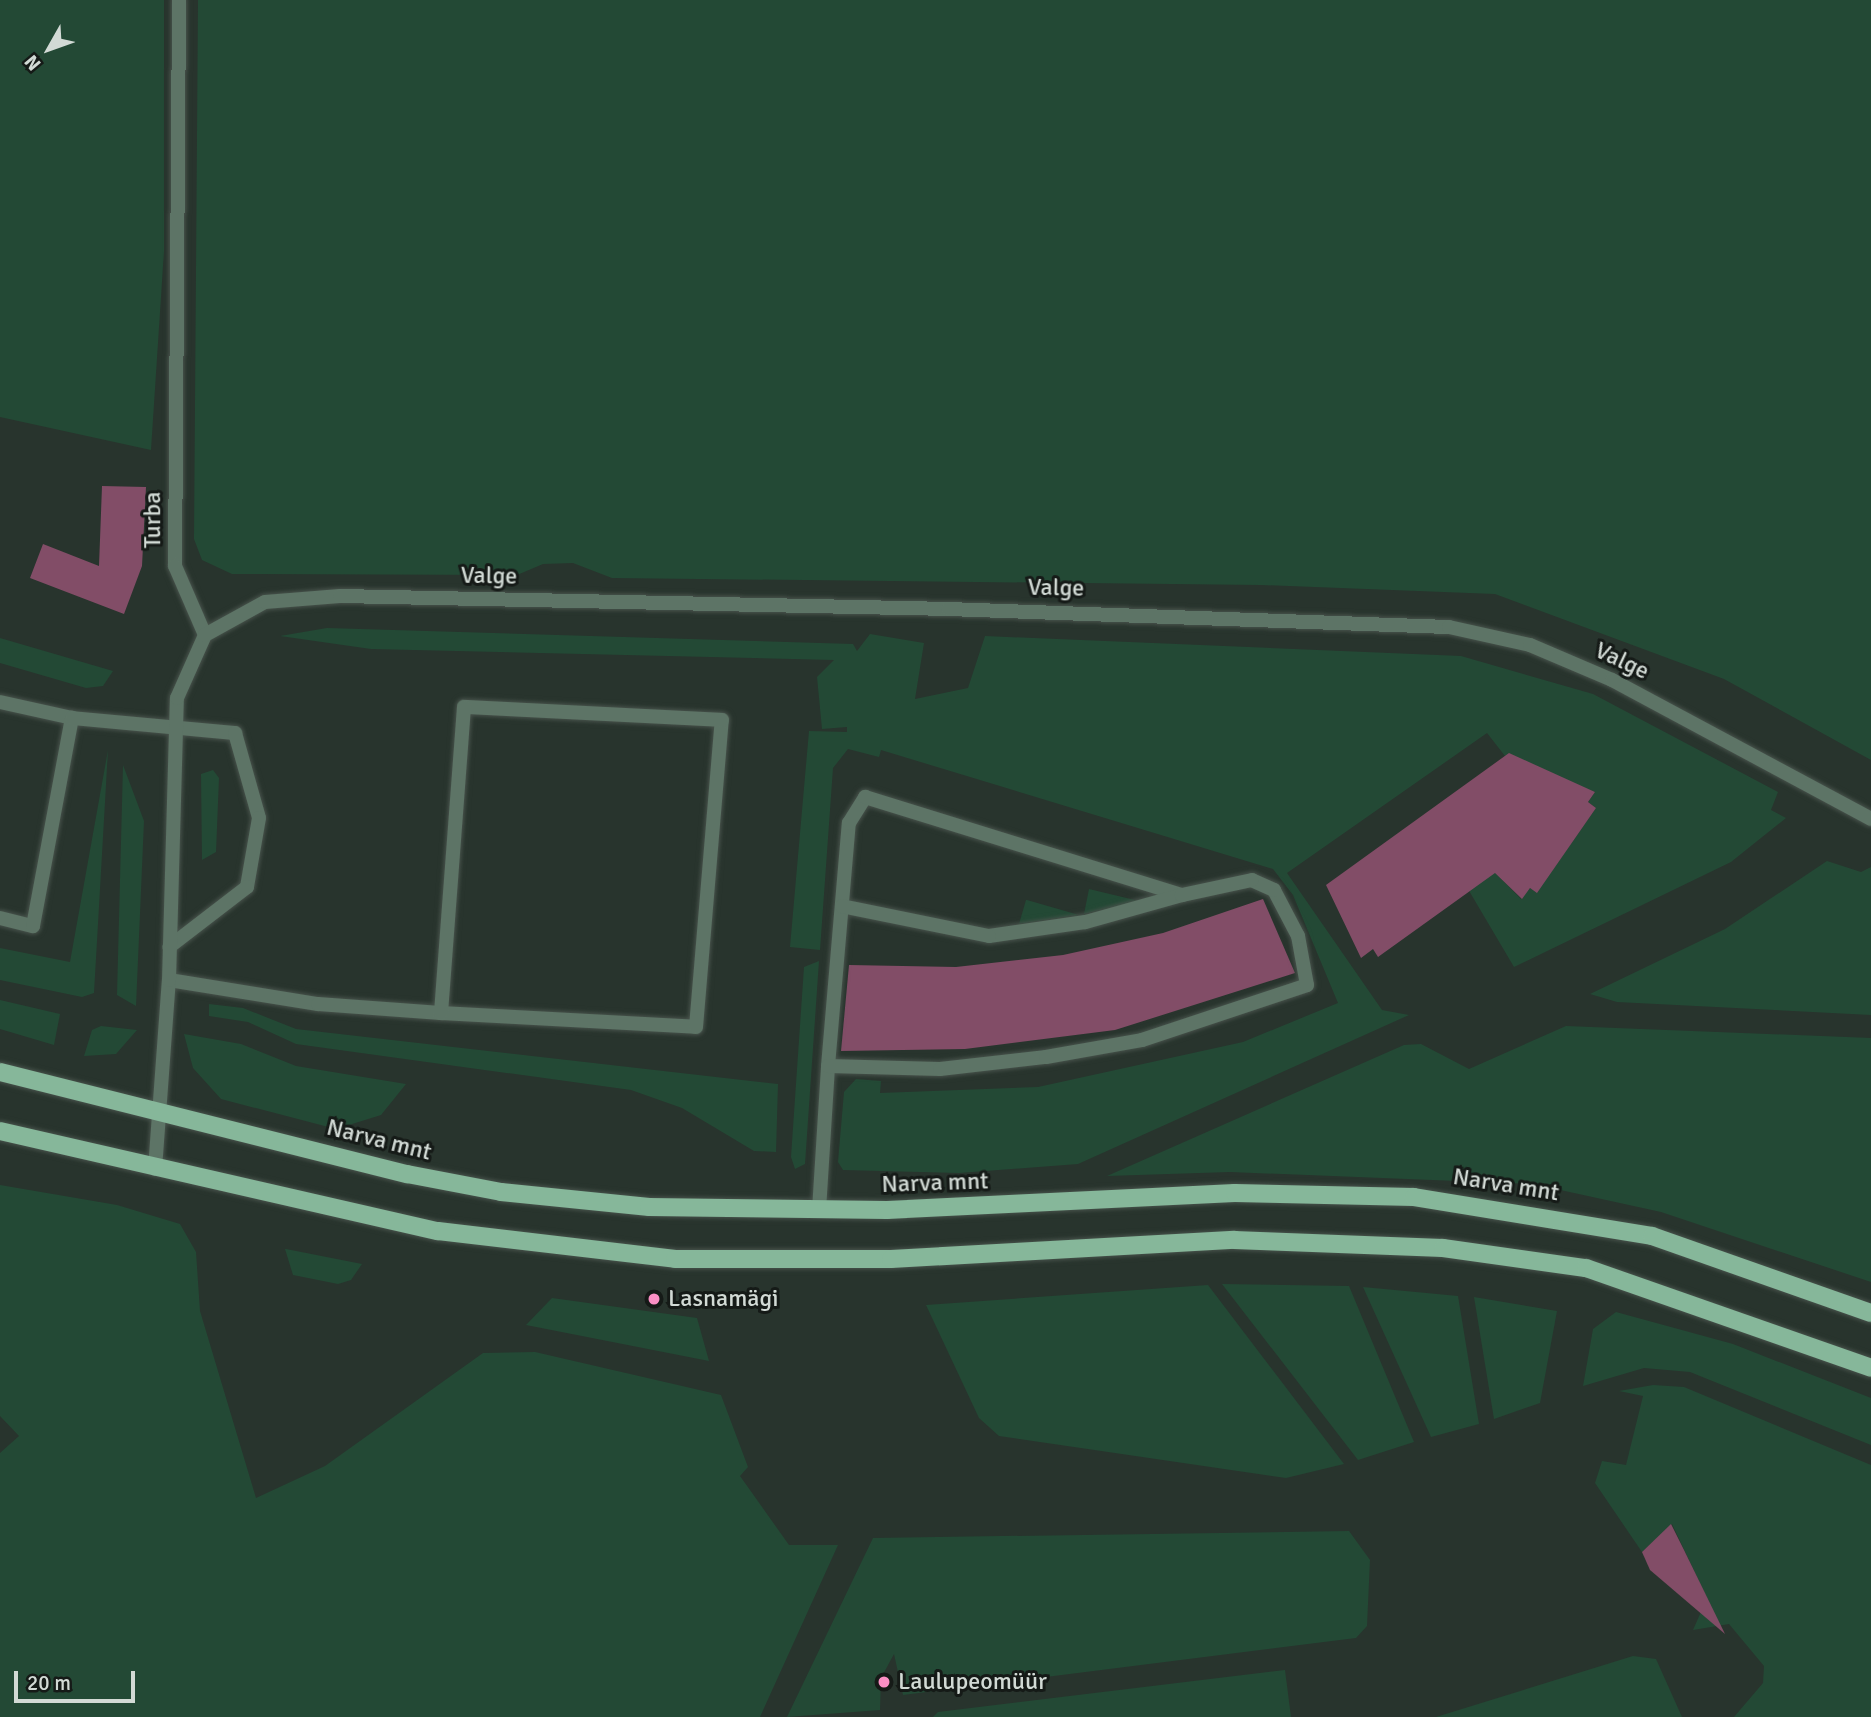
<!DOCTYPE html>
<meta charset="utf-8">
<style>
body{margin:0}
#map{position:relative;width:1871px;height:1717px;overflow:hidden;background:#28342d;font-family:Signika,sans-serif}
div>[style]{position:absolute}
.green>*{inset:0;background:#234935}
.building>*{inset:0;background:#824d67}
.roads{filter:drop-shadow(0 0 2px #47524b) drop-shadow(0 0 2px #47524b)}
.service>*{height:14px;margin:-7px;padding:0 7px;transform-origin:7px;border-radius:7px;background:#5d7466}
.minor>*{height:14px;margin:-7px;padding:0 7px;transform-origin:7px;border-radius:7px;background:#5d7466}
.tertiary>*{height:14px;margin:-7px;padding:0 7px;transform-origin:7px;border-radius:7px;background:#5d7466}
.primary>*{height:18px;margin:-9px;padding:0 9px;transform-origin:9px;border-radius:9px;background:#86b79a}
.dots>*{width:19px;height:19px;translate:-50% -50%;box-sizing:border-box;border:4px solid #151a17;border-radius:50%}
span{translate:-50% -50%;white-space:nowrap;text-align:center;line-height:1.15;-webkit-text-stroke:6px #151a17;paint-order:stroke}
.street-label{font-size:24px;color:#d2dad5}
.poi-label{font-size:24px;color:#d2dad5}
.left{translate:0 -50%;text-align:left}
.north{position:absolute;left:14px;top:14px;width:70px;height:70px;-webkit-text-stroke:5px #151a17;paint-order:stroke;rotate:230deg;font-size:19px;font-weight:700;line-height:28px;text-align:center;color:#d2dad5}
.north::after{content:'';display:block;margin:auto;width:24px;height:32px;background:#d2dad5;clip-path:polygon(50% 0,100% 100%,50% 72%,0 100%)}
.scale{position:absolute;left:14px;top:1671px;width:121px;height:32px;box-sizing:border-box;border:4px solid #d2dad5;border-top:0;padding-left:9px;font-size:21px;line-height:24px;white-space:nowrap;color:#d2dad5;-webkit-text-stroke:5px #151a17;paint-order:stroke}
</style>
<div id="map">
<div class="green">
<i style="clip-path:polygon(0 0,164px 0,164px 251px,151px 450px,0 417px)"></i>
<i style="clip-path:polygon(198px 0,1871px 0,1871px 760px,1724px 679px,1495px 594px,1261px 585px,612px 578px,573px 563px,543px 564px,517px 575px,232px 574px,202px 560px,194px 539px)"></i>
<i style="clip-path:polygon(327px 628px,853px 644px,857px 651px,870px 634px,924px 643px,915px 699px,968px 688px,985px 636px,1461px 656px,1593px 694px,1778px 792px,1771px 810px,1786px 818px,1731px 862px,1514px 967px,1465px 884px,1478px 855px,1521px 899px,1530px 888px,1537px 892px,1596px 808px,1588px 802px,1595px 792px,1505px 756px,1487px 733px,1287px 873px,1382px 1010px,1409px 1015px,1078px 1164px,959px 1173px,843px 1170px,838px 1162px,844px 1092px,856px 1079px,881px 1081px,880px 1093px,1038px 1087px,1243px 1042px,1338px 1003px,1293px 895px,1273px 869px,881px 750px,879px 757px,848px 749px,833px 768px,820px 950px,790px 947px,809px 731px,847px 732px,847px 727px,822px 729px,817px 677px,834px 660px,371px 649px,280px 636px)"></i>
<i style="clip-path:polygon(0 638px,113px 671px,103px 686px,86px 688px,0 663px)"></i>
<i style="clip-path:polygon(108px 750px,94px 993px,82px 997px,0 980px,0 948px,70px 962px)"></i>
<i style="clip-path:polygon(123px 765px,144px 821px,136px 1006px,117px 995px)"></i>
<i style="clip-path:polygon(213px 770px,219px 778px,216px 852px,202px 860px,201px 774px)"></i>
<i style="clip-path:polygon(1827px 861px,1861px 872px,1871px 867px,1871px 1015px,1617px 1002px,1590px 994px,1725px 929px)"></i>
<i style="clip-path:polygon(1089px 889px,1139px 901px,1084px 914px)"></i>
<i style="clip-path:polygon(1026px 900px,1027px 900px,1079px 915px,1019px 924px)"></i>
<i style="clip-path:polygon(819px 961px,805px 1164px,795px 1169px,791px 1157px,804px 967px)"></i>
<i style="clip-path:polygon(0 1000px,60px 1014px,54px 1045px,0 1029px)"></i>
<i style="clip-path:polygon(209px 1004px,243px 1008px,296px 1029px,778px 1084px,776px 1152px,754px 1151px,682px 1108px,631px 1090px,296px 1044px,248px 1022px,209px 1016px)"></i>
<i style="clip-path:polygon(101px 1026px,137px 1030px,116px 1054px,84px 1056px,92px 1030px)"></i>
<i style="clip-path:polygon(1566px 1026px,1871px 1038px,1871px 1282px,1661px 1212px,1533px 1184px,1230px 1172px,1107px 1176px,1404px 1045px,1421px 1044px,1469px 1069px)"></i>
<i style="clip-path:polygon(184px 1034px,241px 1044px,296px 1066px,406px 1084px,381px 1115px,336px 1129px,221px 1099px,193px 1068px)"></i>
<i style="clip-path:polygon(0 1185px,117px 1205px,180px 1224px,196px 1252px,200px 1311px,256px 1498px,325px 1466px,483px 1353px,535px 1352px,721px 1395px,748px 1467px,740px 1476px,789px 1545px,838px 1545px,760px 1717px,0 1717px,0 1453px,19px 1436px,0 1416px)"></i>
<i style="clip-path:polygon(285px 1249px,286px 1249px,362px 1264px,351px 1280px,338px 1284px,293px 1275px)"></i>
<i style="clip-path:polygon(1222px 1284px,1349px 1286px,1414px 1442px,1358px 1460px)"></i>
<i style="clip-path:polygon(1208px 1285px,1344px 1464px,1286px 1478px,999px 1436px,979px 1418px,926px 1305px)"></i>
<i style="clip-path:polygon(1363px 1287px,1458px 1296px,1479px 1424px,1431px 1437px)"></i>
<i style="clip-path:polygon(1474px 1297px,1557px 1311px,1540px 1403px,1494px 1419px)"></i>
<i style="clip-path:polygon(552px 1298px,697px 1318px,709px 1361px,526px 1325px)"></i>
<i style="clip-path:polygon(1616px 1312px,1733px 1344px,1871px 1398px,1871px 1445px,1690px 1372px,1644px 1368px,1583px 1386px,1593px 1329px)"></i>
<i style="clip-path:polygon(1653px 1385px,1684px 1387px,1871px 1465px,1871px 1717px,1734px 1717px,1763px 1683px,1764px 1666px,1729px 1624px,1693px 1630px,1707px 1598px,1672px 1524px,1642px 1552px,1595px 1483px,1602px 1461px,1626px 1465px,1643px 1396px,1619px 1391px)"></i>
<i style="clip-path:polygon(1349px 1531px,1370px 1560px,1367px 1626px,1356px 1638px,903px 1695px,894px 1654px,881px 1678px,880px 1710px,787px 1717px,873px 1538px)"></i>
<i style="clip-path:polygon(1633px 1656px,1656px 1659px,1682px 1717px,1436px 1717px)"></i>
<i style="clip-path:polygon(1285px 1670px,1291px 1717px,933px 1717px,938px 1712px)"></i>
</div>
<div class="building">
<i style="clip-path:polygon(102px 486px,146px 487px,142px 566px,124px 614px,30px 578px,43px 544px,99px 566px)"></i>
<i style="clip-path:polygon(1509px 753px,1595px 792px,1588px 802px,1596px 808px,1537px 893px,1530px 888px,1522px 899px,1495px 873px,1378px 957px,1373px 949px,1361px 958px,1326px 885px)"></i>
<i style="clip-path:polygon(1263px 899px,1295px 973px,1115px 1030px,965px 1049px,841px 1051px,849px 965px,956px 967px,1063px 955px,1163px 933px)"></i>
<i style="clip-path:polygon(1671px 1524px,1684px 1550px,1725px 1634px,1650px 1570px,1642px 1552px)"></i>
</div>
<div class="roads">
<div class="service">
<i style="left:0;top:702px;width:74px;rotate:12.5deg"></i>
<i style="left:0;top:918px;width:34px;rotate:14deg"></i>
<i style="left:33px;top:926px;width:212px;rotate:-79.4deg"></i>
<i style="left:72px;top:718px;width:164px;rotate:5.3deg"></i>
<i style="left:235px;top:733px;width:88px;rotate:74.2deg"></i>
<i style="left:259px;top:818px;width:70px;rotate:99.9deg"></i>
<i style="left:247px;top:887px;width:98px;rotate:142.4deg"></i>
<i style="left:169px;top:980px;width:151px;rotate:9.2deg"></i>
<i style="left:318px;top:1004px;width:123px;rotate:4.2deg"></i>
<i style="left:441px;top:1013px;width:255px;rotate:3.1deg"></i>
<i style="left:696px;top:1027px;width:308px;rotate:-85.2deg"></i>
<i style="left:722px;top:720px;width:258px;rotate:-177.1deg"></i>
<i style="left:464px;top:707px;width:307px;rotate:94.3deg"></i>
<i style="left:828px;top:1066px;width:244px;rotate:-85.1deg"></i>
<i style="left:849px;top:823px;width:31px;rotate:-58deg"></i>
<i style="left:865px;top:797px;width:332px;rotate:17.2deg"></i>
<i style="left:1182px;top:895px;width:101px;rotate:164.4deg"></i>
<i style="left:1085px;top:922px;width:97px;rotate:171.7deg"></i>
<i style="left:989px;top:936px;width:150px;rotate:-168.5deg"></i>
<i style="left:819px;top:1210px;width:144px;rotate:-86.4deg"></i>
<i style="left:828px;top:1066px;width:112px;rotate:1.5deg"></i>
<i style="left:940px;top:1069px;width:107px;rotate:-6.5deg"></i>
<i style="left:1046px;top:1057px;width:97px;rotate:-10deg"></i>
<i style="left:1142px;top:1040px;width:174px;rotate:-18.4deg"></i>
<i style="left:1307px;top:985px;width:50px;rotate:-100.4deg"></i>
<i style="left:1298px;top:936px;width:52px;rotate:-117.6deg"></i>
<i style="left:1274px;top:890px;width:24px;rotate:-156deg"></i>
<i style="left:1252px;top:880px;width:72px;rotate:167.9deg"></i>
</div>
<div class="minor">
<i style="left:179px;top:0;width:566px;rotate:90.4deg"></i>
<i style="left:175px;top:566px;width:75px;rotate:66.5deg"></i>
</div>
<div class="tertiary">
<i style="left:155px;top:1169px;width:190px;rotate:-85.8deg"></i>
<i style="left:169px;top:980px;width:282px;rotate:-88.4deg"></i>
<i style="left:177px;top:698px;width:69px;rotate:-66deg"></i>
<i style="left:205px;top:635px;width:68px;rotate:-28.8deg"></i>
<i style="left:265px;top:602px;width:75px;rotate:-4.6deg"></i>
<i style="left:340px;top:596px;width:608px;rotate:1.22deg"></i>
<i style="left:948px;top:609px;width:501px;rotate:2.06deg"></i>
<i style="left:1449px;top:627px;width:83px;rotate:12.5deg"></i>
<i style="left:1530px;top:645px;width:89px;rotate:23.1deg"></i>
<i style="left:1612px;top:680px;width:294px;rotate:28.2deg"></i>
</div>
<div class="primary">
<i style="left:0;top:1072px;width:420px;rotate:14.1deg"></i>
<i style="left:407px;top:1174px;width:96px;rotate:10.8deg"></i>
<i style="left:501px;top:1192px;width:149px;rotate:5.8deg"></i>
<i style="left:649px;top:1207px;width:238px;rotate:0.7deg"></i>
<i style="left:887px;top:1210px;width:348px;rotate:-2.8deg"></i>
<i style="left:1235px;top:1193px;width:179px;rotate:1.3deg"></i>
<i style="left:1414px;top:1197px;width:241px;rotate:9.3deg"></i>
<i style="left:1652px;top:1236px;width:232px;rotate:19.4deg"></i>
<i style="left:0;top:1131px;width:449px;rotate:12.9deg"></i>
<i style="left:438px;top:1231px;width:239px;rotate:6.7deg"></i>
<i style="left:675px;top:1259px;width:216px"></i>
<i style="left:891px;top:1259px;width:344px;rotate:-3.2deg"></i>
<i style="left:1234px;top:1240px;width:209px;rotate:2.2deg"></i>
<i style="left:1443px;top:1248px;width:144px;rotate:8deg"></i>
<i style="left:1586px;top:1268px;width:302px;rotate:19.3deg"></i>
</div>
</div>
<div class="dots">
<i style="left:654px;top:1299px;background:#fb8fc5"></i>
<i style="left:884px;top:1682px;background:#fb8fc5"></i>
</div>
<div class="street-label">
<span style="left:153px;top:520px;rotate:-90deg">Turba</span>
<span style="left:489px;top:576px;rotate:1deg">Valge</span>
<span style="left:1056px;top:588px;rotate:1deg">Valge</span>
<span style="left:1622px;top:661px;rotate:25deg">Valge</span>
<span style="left:379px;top:1140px;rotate:14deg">Narva mnt</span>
<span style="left:935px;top:1183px;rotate:-2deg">Narva mnt</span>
<span style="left:1506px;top:1185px;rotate:9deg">Narva mnt</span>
</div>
<div class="poi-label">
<span class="left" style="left:668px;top:1299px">Lasnamägi</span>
<span class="left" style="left:898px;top:1682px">Laulupeomüür</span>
</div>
<div class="north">N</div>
<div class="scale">20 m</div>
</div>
